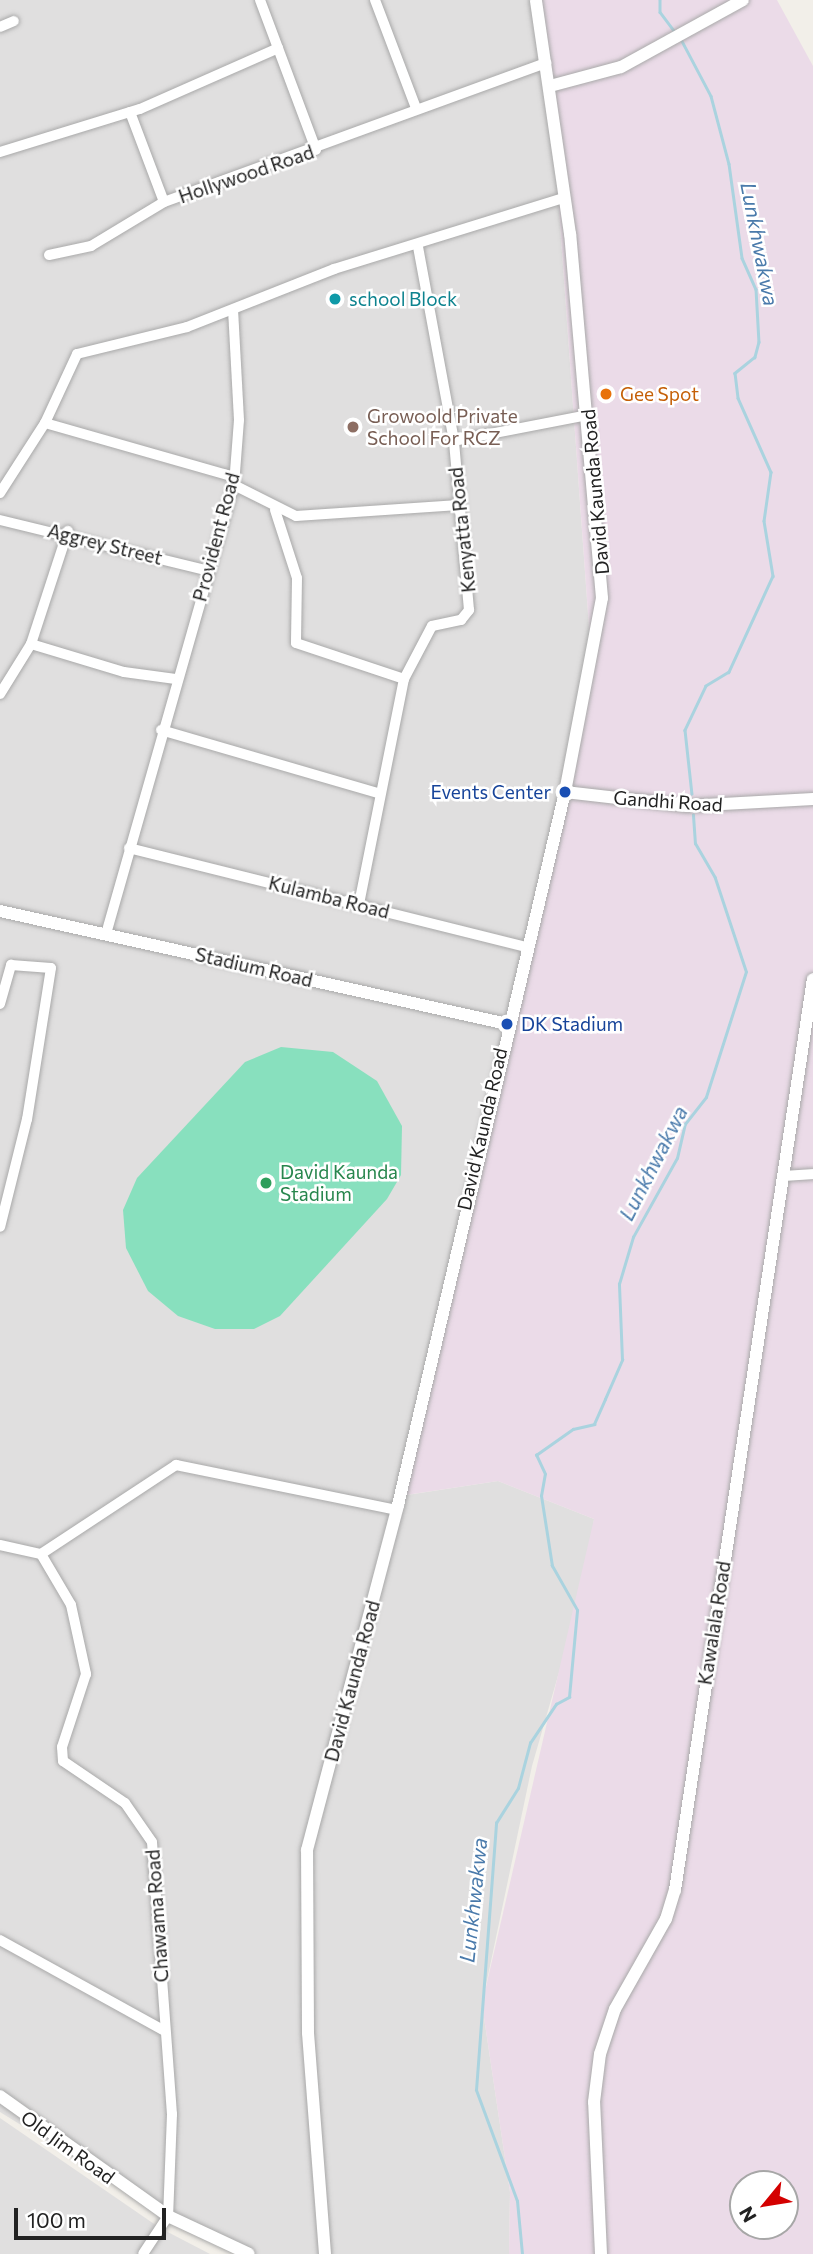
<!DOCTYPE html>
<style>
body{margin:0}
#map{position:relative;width:813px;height:2254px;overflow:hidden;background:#f2efe9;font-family:Commissioner,sans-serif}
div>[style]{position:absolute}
.residential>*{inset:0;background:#e0dfdf}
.industrial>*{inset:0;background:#ebdbe8}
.pitch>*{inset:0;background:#88e0be}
.stream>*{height:2.5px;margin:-1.25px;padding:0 1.25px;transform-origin:1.25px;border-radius:1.25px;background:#aad3df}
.roads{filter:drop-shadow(0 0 2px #a9a9a9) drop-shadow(0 0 2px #a9a9a9)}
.minor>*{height:10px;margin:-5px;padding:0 5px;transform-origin:5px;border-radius:5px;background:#fff}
.tertiary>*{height:12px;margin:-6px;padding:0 6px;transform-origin:6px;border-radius:6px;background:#fff}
.dots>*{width:19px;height:19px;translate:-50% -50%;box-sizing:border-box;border:4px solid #fff;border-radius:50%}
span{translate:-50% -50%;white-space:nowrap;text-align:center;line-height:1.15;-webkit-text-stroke:5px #fff;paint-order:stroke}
.street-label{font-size:19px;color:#222}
.culture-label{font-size:19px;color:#0d838f}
.left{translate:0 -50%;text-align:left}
.food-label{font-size:19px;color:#c56008}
.education-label{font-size:19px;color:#785e54}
.transit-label{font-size:19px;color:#164399}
.right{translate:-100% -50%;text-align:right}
.leisure-label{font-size:19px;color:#27864d}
.water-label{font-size:21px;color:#4a7aab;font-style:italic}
.north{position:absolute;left:729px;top:2170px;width:70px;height:70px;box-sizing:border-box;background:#fff;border:2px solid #a7a7a7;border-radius:50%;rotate:240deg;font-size:19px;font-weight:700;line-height:28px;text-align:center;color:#222}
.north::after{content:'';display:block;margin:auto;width:24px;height:32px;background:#d40000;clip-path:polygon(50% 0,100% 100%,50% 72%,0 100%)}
.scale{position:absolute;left:14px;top:2208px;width:152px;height:32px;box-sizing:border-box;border:4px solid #222;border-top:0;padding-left:9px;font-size:21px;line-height:24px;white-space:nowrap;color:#222;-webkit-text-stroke:5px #fff;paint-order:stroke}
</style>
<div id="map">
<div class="residential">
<i style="clip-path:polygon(0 0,538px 0,550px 86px,591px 655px,407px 1495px,498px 1481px,594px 1519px,585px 1582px,532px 1766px,482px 2004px,510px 2192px,509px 2254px,254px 2254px,168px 2216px,0 2112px)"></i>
<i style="clip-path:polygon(0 2118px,160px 2228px,210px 2254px,0 2254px)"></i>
</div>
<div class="industrial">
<i style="clip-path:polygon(evenodd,538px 0,777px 0,813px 66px,813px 2254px,509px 2254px,510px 2192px,482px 2004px,594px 1519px,498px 1481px,406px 1495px,591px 655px,550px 86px,538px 0,743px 2184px,785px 2184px,785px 2226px,743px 2226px,743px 2184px)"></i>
</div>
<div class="pitch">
<i style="clip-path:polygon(281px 1047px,333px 1052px,377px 1081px,402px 1126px,401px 1175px,387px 1199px,280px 1316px,254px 1329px,215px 1329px,178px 1316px,148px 1291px,126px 1248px,123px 1210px,137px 1178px,245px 1062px)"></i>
</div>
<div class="stream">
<i style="left:660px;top:0;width:12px;rotate:90deg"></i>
<i style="left:660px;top:12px;width:26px;rotate:53deg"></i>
<i style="left:682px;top:41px;width:62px;rotate:62.2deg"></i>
<i style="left:711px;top:96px;width:70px;rotate:75.2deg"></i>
<i style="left:729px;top:164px;width:95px;rotate:82.1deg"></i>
<i style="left:742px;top:258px;width:34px;rotate:66deg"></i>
<i style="left:756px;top:289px;width:53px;rotate:86.8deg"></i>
<i style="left:759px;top:342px;width:16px;rotate:105deg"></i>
<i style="left:755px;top:357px;width:26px;rotate:141deg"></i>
<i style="left:735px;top:373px;width:25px;rotate:83deg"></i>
<i style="left:738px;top:398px;width:81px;rotate:66deg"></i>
<i style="left:771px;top:472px;width:49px;rotate:98.1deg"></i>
<i style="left:764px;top:521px;width:56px;rotate:80.7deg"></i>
<i style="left:773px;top:576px;width:106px;rotate:114.6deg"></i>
<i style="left:729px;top:672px;width:27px;rotate:149deg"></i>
<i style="left:706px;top:686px;width:49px;rotate:115.5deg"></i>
<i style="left:685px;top:730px;width:64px;rotate:83.8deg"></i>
<i style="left:522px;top:2254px;width:53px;rotate:-95.4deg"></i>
<i style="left:517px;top:2201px;width:118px;rotate:-110.3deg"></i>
<i style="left:476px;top:2090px;width:268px;rotate:-85.7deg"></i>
<i style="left:496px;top:1823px;width:41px;rotate:-57.8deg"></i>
<i style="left:518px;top:1788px;width:47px;rotate:-75.1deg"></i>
<i style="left:530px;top:1743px;width:47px;rotate:-56.3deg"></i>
<i style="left:556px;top:1704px;width:15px;rotate:-28deg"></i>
<i style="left:569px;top:1697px;width:87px;rotate:-84.7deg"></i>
<i style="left:577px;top:1610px;width:51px;rotate:-119.6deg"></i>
<i style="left:552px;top:1566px;width:71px;rotate:-98.9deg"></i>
<i style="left:541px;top:1496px;width:22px;rotate:-80deg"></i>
<i style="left:545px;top:1474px;width:21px;rotate:-115deg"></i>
<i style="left:536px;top:1455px;width:45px;rotate:-35.1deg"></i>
<i style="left:573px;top:1429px;width:22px;rotate:-13deg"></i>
<i style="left:594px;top:1424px;width:27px;rotate:-66deg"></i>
<i style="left:605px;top:1399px;width:43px;rotate:-66.4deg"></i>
<i style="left:622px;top:1360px;width:76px;rotate:-92.3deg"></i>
<i style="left:619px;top:1284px;width:49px;rotate:-73.4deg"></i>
<i style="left:633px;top:1237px;width:90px;rotate:-60.9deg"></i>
<i style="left:677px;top:1158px;width:35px;rotate:-77deg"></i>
<i style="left:685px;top:1124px;width:34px;rotate:-52deg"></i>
<i style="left:706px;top:1097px;width:131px;rotate:-72.3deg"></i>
<i style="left:746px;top:972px;width:99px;rotate:-108.3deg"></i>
<i style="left:715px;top:878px;width:39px;rotate:-120deg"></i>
<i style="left:695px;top:844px;width:29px;rotate:-94deg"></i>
</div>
<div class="roads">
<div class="minor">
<i style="left:260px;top:0;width:160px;rotate:69.5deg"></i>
<i style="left:375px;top:0;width:116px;rotate:69.2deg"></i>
<i style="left:0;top:27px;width:15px;rotate:-23deg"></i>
<i style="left:130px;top:112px;width:96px;rotate:69.3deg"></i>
<i style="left:0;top:152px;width:146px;rotate:-17.1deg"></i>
<i style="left:140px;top:109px;width:151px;rotate:-23.8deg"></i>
<i style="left:49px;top:255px;width:43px;rotate:-12.1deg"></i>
<i style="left:91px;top:246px;width:85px;rotate:-31.1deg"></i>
<i style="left:164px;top:202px;width:407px;rotate:-20deg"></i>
<i style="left:45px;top:423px;width:197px;rotate:15.9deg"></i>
<i style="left:454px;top:441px;width:136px;rotate:-11deg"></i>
<i style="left:234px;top:485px;width:69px;rotate:26.6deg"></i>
<i style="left:296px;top:516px;width:163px;rotate:-3.9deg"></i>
<i style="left:0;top:493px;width:83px;rotate:-57.3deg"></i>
<i style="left:45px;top:423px;width:76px;rotate:-65.1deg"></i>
<i style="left:77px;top:354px;width:113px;rotate:-13.8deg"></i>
<i style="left:187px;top:327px;width:158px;rotate:-21.5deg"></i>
<i style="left:334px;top:269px;width:241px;rotate:-17.2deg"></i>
<i style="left:275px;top:510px;width:71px;rotate:72.1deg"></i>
<i style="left:297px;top:578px;width:65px;rotate:90.9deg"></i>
<i style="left:296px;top:643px;width:114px;rotate:18.4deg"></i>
<i style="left:0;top:520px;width:215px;rotate:13.7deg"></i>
<i style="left:31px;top:644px;width:97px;rotate:16.8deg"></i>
<i style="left:124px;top:672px;width:52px;rotate:7.7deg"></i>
<i style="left:0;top:694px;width:59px;rotate:-58.2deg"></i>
<i style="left:31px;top:644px;width:119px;rotate:-71.9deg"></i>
<i style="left:161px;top:730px;width:226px;rotate:16.2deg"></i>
<i style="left:129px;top:848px;width:412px;rotate:14deg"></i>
<i style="left:359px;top:904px;width:229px;rotate:-78.7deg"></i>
<i style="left:404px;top:679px;width:60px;rotate:-62.2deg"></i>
<i style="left:432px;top:626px;width:30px;rotate:-12deg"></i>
<i style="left:461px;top:620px;width:13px;rotate:-51deg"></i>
<i style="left:469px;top:610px;width:170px;rotate:-95.1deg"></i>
<i style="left:454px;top:441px;width:198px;rotate:-100.5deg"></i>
<i style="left:106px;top:934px;width:467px;rotate:-74.1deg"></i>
<i style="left:234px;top:485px;width:65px;rotate:-85.6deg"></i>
<i style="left:239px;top:420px;width:110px;rotate:-93.1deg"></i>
<i style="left:0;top:1004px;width:41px;rotate:-74.2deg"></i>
<i style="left:11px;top:965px;width:40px;rotate:4.3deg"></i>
<i style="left:51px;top:968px;width:153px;rotate:99deg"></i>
<i style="left:27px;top:1119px;width:111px;rotate:104deg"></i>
<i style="left:785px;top:1176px;width:28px;rotate:-4deg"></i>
<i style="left:0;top:1545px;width:42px;rotate:12.4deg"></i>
<i style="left:41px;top:1554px;width:59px;rotate:59.5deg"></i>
<i style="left:71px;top:1605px;width:71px;rotate:77.7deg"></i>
<i style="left:86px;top:1674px;width:77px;rotate:108.2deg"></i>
<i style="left:62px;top:1747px;width:14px;rotate:86deg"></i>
<i style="left:63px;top:1761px;width:75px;rotate:34.1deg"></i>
<i style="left:125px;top:1803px;width:47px;rotate:55.3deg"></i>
<i style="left:152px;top:1842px;width:273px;rotate:85.8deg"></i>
<i style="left:172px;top:2114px;width:102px;rotate:92.2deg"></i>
<i style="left:168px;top:2216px;width:45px;rotate:123.3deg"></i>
<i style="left:41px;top:1554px;width:162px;rotate:-33.4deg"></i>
<i style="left:176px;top:1465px;width:226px;rotate:11.5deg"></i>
<i style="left:0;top:1940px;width:186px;rotate:28.9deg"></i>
</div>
<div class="tertiary">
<i style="left:550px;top:86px;width:73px;rotate:-15deg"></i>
<i style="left:621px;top:67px;width:139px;rotate:-28.8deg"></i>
<i style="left:565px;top:792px;width:123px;rotate:6.5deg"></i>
<i style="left:687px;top:806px;width:126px;rotate:-3.2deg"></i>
<i style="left:0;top:911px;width:519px;rotate:12.56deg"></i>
<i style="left:0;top:2096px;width:206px;rotate:35.5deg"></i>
<i style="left:168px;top:2216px;width:89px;rotate:25.1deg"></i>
<i style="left:325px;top:2254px;width:222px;rotate:-94.4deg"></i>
<i style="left:308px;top:2033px;width:183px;rotate:-90.3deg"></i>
<i style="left:307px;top:1850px;width:357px;rotate:-75.2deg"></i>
<i style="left:398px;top:1505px;width:732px;rotate:-76.82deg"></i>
<i style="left:565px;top:792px;width:197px;rotate:-79.2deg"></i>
<i style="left:602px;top:598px;width:365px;rotate:-95deg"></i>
<i style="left:570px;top:234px;width:236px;rotate:-98.3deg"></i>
<i style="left:601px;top:2254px;width:152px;rotate:-92.6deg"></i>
<i style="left:594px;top:2102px;width:48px;rotate:-82.9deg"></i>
<i style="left:600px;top:2054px;width:47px;rotate:-71.6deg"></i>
<i style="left:615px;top:2009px;width:103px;rotate:-60.5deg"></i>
<i style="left:666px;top:1919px;width:30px;rotate:-73deg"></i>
<i style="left:675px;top:1890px;width:921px;rotate:-81.39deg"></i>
</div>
</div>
<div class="dots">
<i style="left:335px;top:299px;background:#0f9aa8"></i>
<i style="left:606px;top:394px;background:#e8710a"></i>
<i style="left:353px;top:427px;background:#8d6e63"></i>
<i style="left:565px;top:792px;background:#1a4fb4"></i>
<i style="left:507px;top:1024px;background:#1a4fb4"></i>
<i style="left:266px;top:1183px;background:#2e9e5b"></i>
</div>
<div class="street-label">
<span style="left:246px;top:174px;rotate:-19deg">Hollywood Road</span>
<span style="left:595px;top:492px;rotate:-95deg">David Kaunda Road</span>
<span style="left:462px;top:530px;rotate:-96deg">Kenyatta Road</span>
<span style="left:216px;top:537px;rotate:-75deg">Provident Road</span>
<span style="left:105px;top:544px;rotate:14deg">Aggrey Street</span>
<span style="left:668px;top:801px;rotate:4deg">Gandhi Road</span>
<span style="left:329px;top:897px;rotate:14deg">Kulamba Road</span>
<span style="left:254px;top:967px;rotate:13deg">Stadium Road</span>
<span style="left:482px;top:1129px;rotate:-77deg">David Kaunda Road</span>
<span style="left:714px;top:1623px;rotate:-81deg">Kawalala Road</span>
<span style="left:352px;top:1681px;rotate:-75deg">David Kaunda Road</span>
<span style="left:157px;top:1916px;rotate:-94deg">Chawama Road</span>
<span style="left:68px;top:2147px;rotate:36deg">Old Jim Road</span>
</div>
<div class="culture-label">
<span class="left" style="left:349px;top:299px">school Block</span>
</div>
<div class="food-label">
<span class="left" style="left:620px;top:394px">Gee Spot</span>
</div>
<div class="education-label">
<span class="left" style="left:367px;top:427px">Growoold Private<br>School For RCZ</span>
</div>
<div class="transit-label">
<span class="right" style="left:551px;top:792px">Events Center</span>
<span class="left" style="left:521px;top:1024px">DK Stadium</span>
</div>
<div class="leisure-label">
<span class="left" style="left:280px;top:1183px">David Kaunda<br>Stadium</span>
</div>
<div class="water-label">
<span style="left:760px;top:244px;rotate:79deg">Lunkhwakwa</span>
<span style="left:653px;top:1163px;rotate:-63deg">Lunkhwakwa</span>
<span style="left:473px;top:1900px;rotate:-84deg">Lunkhwakwa</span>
</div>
<div class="north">N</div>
<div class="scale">100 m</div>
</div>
